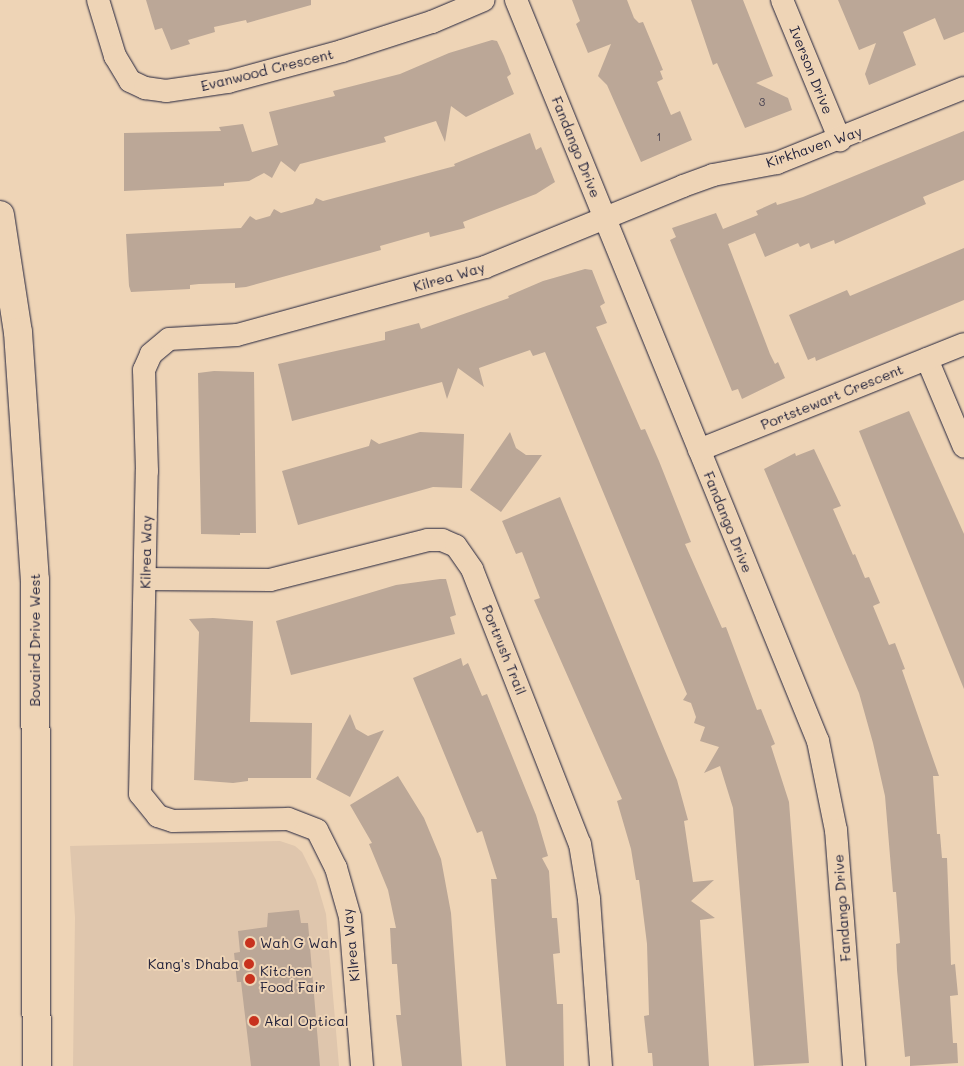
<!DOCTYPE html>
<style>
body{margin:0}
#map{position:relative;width:964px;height:1066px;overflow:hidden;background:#eed4b6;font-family:Mali,sans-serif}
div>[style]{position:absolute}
.built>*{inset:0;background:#dfc6ad}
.building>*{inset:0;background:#bba797}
.roads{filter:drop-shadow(0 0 1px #22223b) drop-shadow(0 0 1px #22223b)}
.minor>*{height:22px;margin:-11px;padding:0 11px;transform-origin:11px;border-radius:11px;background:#eed4b6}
.major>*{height:28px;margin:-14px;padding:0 14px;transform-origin:14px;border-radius:14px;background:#eed4b6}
.dots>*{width:14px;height:14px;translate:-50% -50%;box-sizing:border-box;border:2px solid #eed4b6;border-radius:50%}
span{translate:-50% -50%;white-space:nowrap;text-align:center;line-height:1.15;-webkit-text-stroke:4px #eed4b6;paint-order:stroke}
.number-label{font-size:11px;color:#484352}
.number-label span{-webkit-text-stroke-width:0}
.street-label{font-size:14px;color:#22223b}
.poi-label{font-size:14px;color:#22223b}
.left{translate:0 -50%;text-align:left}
.right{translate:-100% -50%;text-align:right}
</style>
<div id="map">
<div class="built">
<i style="clip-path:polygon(280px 841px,295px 846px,302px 852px,316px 880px,326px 914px,339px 1066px,73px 1066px,75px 917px,70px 846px)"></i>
</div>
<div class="building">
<i style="clip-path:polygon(146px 0,311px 0,311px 5px,247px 23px,246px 20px,214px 27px,215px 32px,188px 40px,190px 44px,171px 50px,162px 28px,155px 30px)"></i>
<i style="clip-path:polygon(572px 0,627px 0,634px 18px,639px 23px,643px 22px,663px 70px,660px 71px,663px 79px,657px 82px,671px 115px,680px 111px,692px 140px,641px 162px,607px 85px,598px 76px,611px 44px,588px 53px,576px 24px,580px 21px)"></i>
<i style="clip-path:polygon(691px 0,743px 0,773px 76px,756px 83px,788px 98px,792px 110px,745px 128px,717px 63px,713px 65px)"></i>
<i style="clip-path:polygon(838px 0,964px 0,964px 32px,944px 40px,935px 18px,903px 32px,916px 65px,869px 85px,865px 74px,876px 43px,859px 50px)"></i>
<i style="clip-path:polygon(492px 40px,497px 41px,504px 56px,511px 74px,507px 77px,514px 94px,466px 117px,451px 106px,445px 142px,436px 121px,384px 137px,386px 142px,300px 164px,295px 172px,281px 161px,272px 178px,264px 173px,249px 181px,224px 183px,224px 186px,124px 191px,124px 133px,221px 131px,219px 127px,243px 124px,252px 152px,278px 145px,269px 112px,335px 96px,333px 91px,400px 74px,449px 53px)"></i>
<i style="clip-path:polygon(964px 131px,964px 180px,923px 197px,926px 204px,835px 244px,834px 240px,811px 249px,809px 243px,800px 247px,798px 243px,765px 257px,755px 233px,728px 244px,770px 354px,775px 364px,778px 362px,785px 378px,742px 399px,738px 389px,732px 391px,670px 240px,676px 237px,672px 228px,716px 213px,723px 229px,758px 215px,756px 211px,776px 202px,777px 205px,803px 197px)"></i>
<i style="clip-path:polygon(530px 133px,536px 150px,541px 147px,555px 182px,536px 194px,463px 222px,465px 228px,430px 237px,429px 232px,380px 246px,381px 250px,246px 287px,235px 288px,235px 283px,199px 284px,190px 285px,190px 289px,131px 292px,129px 286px,126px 234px,241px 228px,250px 216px,256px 220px,270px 216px,274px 209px,281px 213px,313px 204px,316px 198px,323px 201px,455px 166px,454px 164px)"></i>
<i style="clip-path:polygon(964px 248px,964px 300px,816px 361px,815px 357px,808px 360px,789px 315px,847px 290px,850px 296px)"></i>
<i style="clip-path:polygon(585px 269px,592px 270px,605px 303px,600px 306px,607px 323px,596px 327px,641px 430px,645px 429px,659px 461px,691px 542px,685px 544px,722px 628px,726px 627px,757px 710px,761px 709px,775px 744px,771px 746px,789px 802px,809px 1063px,754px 1066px,733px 808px,720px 766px,704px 773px,719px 747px,700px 741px,705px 727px,694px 723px,696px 717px,691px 703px,683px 700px,687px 694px,545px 352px,533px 356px,530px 350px,479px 368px,484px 387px,458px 368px,447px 399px,442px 382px,292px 421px,278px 364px,385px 340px,385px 332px,419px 323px,421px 329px,509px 298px,508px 296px,543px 281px)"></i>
<i style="clip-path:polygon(214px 371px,254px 372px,256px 533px,240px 533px,240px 535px,201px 534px,198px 373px)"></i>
<i style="clip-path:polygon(909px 411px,964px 534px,964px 689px,859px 431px)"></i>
<i style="clip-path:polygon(420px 432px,464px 434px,462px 488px,433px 487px,298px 525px,282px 471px,369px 446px,371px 439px,379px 444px)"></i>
<i style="clip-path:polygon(510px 432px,516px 448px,526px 455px,542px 455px,501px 512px,470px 490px)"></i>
<i style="clip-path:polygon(814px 449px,841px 506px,833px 509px,853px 555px,855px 554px,865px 578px,869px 577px,880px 603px,873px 606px,889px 645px,895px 643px,905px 669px,902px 670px,939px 776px,933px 776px,937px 834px,940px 834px,942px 858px,947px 858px,951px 965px,955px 964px,958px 995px,950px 996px,953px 1043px,957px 1043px,958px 1063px,910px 1066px,910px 1056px,905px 1057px,897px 970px,896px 944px,900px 943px,896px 892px,893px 892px,885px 796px,873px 743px,859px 693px,764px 469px,795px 453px,796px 456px)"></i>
<i style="clip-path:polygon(560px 497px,677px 780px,688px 820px,684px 821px,693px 882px,714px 880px,691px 901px,715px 918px,700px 920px,709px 1066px,653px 1066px,652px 1053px,648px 1053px,644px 1016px,649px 1015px,647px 944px,639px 880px,636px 880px,631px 849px,617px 801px,622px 799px,534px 600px,540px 598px,522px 552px,516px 554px,502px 521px)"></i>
<i style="clip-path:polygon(440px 579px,446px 579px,456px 615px,450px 617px,455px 634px,291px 675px,276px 621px,396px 585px)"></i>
<i style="clip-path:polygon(213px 618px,253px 621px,250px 722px,312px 723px,311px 778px,248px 778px,248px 781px,233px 783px,194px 780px,199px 632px,189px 619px)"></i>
<i style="clip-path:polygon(461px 658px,463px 666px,468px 663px,482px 696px,487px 694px,536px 815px,548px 856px,542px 858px,549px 871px,552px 918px,557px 918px,560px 953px,553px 954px,557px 1004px,563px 1004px,564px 1066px,506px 1066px,491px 879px,497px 879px,482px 831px,477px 833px,413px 678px)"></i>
<i style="clip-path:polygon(350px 714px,356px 729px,368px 736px,384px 730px,350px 797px,316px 779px)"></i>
<i style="clip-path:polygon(398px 776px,424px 818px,441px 859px,451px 913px,462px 1066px,402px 1066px,396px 1015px,401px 1015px,397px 964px,392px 964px,390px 928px,396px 928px,388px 890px,369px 844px,372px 843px,350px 805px)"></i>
<i style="clip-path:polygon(299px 910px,301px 923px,308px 923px,320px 1066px,251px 1066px,241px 982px,237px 982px,234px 953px,240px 952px,238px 931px,267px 927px,268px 913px)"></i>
</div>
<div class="roads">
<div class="minor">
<i style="left:98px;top:0;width:59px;rotate:73.1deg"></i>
<i style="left:115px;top:56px;width:29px;rotate:59deg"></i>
<i style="left:130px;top:81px;width:17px;rotate:25deg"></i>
<i style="left:145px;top:88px;width:21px;rotate:8deg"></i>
<i style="left:166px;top:91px;width:63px;rotate:-8.3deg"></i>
<i style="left:228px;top:82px;width:118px;rotate:-15.2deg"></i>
<i style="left:342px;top:51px;width:95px;rotate:-17.9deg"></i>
<i style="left:432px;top:22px;width:56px;rotate:-22.9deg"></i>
<i style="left:516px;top:0;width:800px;rotate:67.83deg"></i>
<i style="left:818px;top:741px;width:91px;rotate:78.6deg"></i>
<i style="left:836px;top:830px;width:237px;rotate:85.6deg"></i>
<i style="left:782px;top:0;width:152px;rotate:67.5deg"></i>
<i style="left:927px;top:359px;width:95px;rotate:67.2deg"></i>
<i style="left:699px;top:450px;width:285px;rotate:-21.8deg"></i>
<i style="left:145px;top:579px;width:125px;rotate:0.5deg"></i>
<i style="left:270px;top:580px;width:163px;rotate:-14.2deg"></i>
<i style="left:428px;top:540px;width:14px"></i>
<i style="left:442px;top:540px;width:15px;rotate:23deg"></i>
<i style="left:456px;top:546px;width:28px;rotate:55deg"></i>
<i style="left:472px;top:569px;width:295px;rotate:68.6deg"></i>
<i style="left:580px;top:844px;width:56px;rotate:80.7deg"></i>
<i style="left:589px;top:899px;width:167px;rotate:85.9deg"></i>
<i style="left:362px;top:1066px;width:149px;rotate:-94.6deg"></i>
<i style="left:350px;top:917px;width:51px;rotate:-105.9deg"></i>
<i style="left:336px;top:868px;width:42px;rotate:-116.6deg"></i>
<i style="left:317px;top:830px;width:31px;rotate:-159deg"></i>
<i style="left:288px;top:819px;width:115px;rotate:179deg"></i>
<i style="left:173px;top:821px;width:16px;rotate:-162deg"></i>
<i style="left:158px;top:816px;width:28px;rotate:-129deg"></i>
<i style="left:140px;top:794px;width:323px;rotate:-88.8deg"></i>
<i style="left:147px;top:471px;width:101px;rotate:-91.7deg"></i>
<i style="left:144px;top:370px;width:17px;rotate:-66deg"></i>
<i style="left:151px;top:354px;width:23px;rotate:-40deg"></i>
<i style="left:169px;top:339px;width:68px;rotate:-3.4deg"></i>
<i style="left:237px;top:335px;width:257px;rotate:-15.3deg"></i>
<i style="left:485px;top:267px;width:214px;rotate:-22.2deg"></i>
<i style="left:683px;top:186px;width:32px;rotate:-20deg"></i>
<i style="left:713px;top:175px;width:65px;rotate:-10.6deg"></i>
<i style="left:777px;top:163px;width:201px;rotate:-21.9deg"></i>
</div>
<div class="major">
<i style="left:0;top:215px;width:118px;rotate:81.3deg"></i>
<i style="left:18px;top:332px;width:249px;rotate:86.1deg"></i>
<i style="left:35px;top:580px;width:486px;rotate:89.8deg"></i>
</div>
</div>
<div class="dots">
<i style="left:250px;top:943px;background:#c8321e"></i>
<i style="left:249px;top:964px;background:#c8321e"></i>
<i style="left:250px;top:979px;background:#c8321e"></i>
<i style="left:254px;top:1021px;background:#c8321e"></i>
</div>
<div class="number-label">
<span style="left:762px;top:102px">3</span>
<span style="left:659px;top:137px">1</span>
</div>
<div class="street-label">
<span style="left:267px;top:70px;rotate:-14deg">Evanwood Crescent</span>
<span style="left:811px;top:70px;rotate:68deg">Iverson Drive</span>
<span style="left:576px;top:147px;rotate:68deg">Fandango Drive</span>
<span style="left:814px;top:147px;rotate:-19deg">Kirkhaven Way</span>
<span style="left:449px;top:277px;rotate:-16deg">Kilrea Way</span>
<span style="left:832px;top:397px;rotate:-22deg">Portstewart Crescent</span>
<span style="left:728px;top:522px;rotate:68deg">Fandango Drive</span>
<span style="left:146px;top:552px;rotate:-89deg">Kilrea Way</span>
<span style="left:35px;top:640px;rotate:-90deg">Bovaird Drive West</span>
<span style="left:504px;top:650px;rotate:68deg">Portrush Trail</span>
<span style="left:842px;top:908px;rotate:-94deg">Fandango Drive</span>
<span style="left:351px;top:945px;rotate:-96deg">Kilrea Way</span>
</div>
<div class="poi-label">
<span class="left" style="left:260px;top:943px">Wah G Wah</span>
<span class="right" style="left:239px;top:964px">Kang's Dhaba</span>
<span class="left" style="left:260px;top:979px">Kitchen<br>Food Fair</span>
<span class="left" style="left:264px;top:1021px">Akal Optical</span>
</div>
</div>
